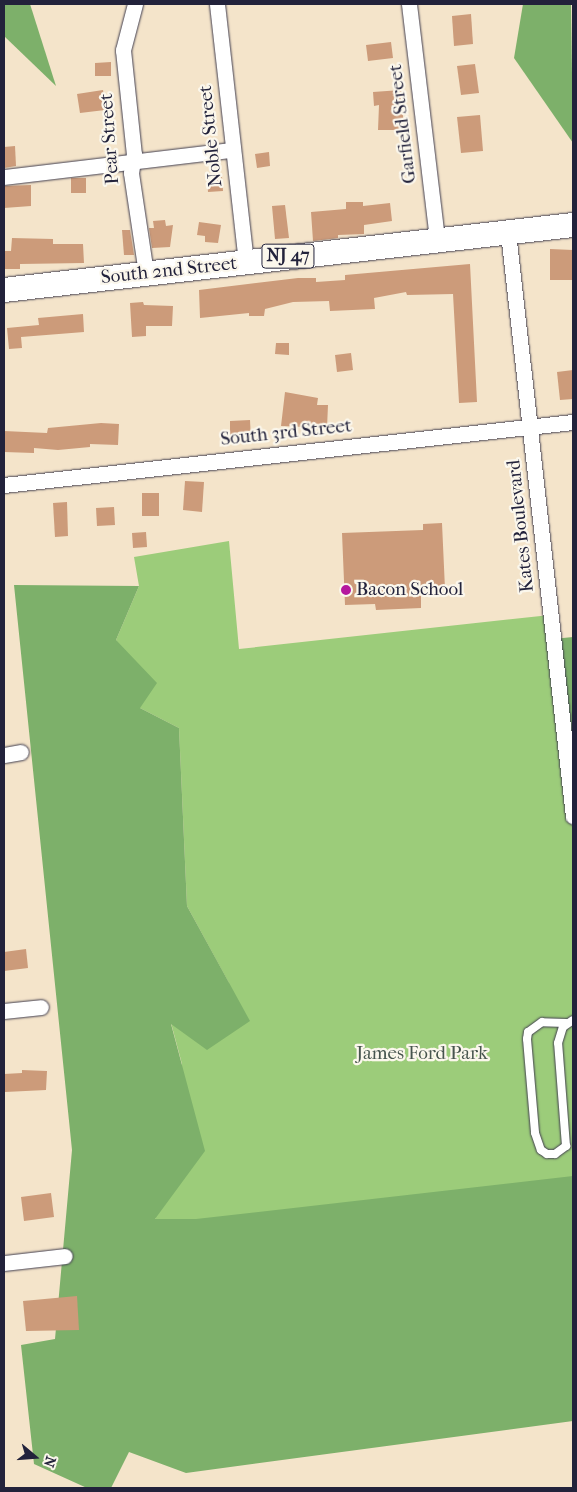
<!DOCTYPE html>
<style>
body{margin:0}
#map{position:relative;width:577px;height:1492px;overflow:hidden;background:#f4e4ca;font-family:"IM FELL French Canon",serif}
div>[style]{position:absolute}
.green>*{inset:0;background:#9ccc7a}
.forest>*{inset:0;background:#7db06a}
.building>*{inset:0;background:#cc9b7a}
.roads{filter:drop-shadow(0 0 1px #423f50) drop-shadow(0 0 1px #423f50)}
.lane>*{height:8px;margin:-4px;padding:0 4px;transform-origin:4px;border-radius:4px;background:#fff}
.street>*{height:15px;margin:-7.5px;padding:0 7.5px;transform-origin:7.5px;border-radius:7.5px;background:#fff}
.primary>*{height:24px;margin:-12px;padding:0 12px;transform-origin:12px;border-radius:12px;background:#fff}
.dots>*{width:14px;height:14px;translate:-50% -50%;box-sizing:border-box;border:2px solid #fbf7ec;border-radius:50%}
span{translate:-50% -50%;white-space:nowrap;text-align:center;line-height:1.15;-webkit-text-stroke:4.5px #fbf7ec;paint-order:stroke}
.shield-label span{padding:1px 4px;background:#fbf7ec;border:1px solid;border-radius:4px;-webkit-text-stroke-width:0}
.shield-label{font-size:18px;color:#22223b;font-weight:700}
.street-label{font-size:19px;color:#22223b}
.poi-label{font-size:19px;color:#22223b}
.left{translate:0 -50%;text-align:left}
.park-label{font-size:19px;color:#47554e}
.frame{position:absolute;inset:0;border:5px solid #22223b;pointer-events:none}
.north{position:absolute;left:10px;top:1432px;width:50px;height:50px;-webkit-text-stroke:4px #fbf7ec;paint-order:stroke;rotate:108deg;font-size:14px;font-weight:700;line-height:20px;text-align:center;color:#22223b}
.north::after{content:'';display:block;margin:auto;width:18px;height:22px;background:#22223b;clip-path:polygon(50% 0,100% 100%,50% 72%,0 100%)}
</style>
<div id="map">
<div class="green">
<i style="clip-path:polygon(229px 541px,239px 649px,550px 615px,573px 817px,573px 1180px,177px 1222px,177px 1219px,155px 1220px,182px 1064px,171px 1023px,229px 983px,187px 906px,179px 728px,140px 708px,116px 640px,139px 586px,134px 557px)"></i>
</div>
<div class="forest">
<i style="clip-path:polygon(4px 4px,30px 4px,56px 86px,4px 36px)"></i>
<i style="clip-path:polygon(523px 4px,571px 4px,573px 143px,514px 58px)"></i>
<i style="clip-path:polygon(14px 585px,139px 586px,116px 640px,157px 683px,140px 708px,179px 728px,187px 906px,250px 1021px,207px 1050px,171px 1024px,205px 1151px,155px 1219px,196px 1219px,573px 1176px,573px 1421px,186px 1473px,129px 1452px,111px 1488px,87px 1488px,34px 1464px,21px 1345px,55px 1339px,72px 1150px)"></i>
<i style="clip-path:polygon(573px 637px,573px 817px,553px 639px)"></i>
</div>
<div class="building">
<i style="clip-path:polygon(471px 14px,473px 44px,454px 46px,452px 16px)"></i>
<i style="clip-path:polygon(391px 42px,393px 58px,368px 61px,366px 45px)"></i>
<i style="clip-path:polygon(111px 62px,111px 76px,95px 76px,95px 63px)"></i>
<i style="clip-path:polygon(475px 64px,479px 93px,461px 95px,457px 66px)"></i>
<i style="clip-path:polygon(103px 90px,105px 110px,80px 113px,77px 94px)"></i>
<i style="clip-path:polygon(401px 90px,404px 130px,378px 130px,379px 105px,374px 106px,373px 92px)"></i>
<i style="clip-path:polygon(480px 115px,483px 151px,461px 153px,457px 117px)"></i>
<i style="clip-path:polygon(15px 146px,16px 166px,4px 168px,4px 147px)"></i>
<i style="clip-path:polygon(269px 152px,270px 166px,257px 168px,255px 154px)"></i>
<i style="clip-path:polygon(222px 177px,223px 191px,208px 192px,207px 179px)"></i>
<i style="clip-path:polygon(71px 178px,86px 178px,86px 193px,71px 193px)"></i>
<i style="clip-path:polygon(31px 185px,31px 206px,4px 208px,4px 186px)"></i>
<i style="clip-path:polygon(346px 202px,363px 202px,363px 206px,390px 203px,392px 221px,364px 225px,364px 234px,338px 235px,338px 238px,313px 241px,311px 212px,346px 209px)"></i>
<i style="clip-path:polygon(285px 205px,289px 238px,275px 239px,272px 206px)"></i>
<i style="clip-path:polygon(165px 220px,166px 226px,173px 225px,170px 247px,152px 248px,149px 228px,154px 228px,153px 221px)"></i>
<i style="clip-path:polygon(199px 222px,221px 225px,218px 243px,205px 242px,205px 236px,197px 235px)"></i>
<i style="clip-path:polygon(122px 230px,130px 230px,134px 255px,124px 255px)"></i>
<i style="clip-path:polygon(12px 238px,53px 239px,53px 244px,83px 244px,84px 263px,20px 264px,20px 269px,5px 269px,5px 251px,11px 251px)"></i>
<i style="clip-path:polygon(550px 249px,573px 250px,573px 280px,550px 280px)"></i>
<i style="clip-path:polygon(470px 264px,477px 402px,459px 403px,453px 294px,407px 295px,406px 292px,374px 298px,375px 309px,330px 311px,329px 301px,293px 302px,265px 309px,264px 316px,249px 316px,249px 313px,200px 318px,199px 290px,298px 278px,316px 278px,316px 282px,345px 280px,345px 275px)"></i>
<i style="clip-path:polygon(143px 302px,144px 305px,173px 306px,172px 326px,146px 326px,146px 336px,132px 337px,130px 303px)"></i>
<i style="clip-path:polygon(83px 314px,84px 332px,21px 337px,22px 348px,9px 349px,7px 328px,39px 325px,38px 318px)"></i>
<i style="clip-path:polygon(276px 343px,289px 343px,289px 355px,275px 354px)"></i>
<i style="clip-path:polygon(351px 353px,353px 370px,337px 372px,335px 355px)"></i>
<i style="clip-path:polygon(573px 370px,573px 399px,560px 400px,557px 372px)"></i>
<i style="clip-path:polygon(285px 392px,318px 398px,317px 405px,328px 405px,327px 428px,281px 426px)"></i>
<i style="clip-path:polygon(250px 420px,251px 440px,230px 435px,230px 421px)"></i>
<i style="clip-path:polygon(101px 423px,119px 424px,118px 445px,90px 444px,90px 447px,58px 450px,34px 448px,34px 453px,4px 452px,4px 431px,47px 433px,48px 428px)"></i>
<i style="clip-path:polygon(185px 481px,204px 482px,202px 512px,183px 510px)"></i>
<i style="clip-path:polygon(142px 493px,159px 493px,159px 516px,142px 516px)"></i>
<i style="clip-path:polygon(67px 502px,68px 536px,55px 537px,53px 503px)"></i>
<i style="clip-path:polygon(114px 507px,115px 525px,97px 526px,96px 508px)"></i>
<i style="clip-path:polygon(442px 523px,445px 589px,421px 590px,421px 608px,376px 610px,375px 604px,345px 605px,342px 533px,423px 530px,423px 524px)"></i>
<i style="clip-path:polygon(146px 532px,147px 547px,133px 548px,132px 533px)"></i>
<i style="clip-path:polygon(26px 949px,28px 968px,4px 971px,4px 952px)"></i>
<i style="clip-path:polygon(22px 1070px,47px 1071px,46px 1090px,5px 1092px,4px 1074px,22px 1073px)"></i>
<i style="clip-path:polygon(51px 1193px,54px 1217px,24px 1221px,21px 1197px)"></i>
<i style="clip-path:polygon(77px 1296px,79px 1330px,26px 1331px,23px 1301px)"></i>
</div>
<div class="roads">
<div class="lane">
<i style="left:566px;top:1023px;width:24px;rotate:-178deg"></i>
<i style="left:542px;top:1022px;width:17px;rotate:144deg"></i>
<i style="left:528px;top:1032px;width:7px;rotate:98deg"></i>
<i style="left:527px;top:1039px;width:94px;rotate:85.1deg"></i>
<i style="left:535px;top:1133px;width:18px;rotate:71deg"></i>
<i style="left:541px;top:1150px;width:7px;rotate:34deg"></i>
<i style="left:547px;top:1154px;width:8px"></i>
<i style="left:555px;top:1154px;width:14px;rotate:-36deg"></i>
<i style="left:566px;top:1146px;width:103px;rotate:-94.4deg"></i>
<i style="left:558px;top:1043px;width:17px;rotate:-73deg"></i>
<i style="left:563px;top:1027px;width:12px;rotate:-35deg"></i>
</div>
<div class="street">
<i style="left:135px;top:4px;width:48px;rotate:104.6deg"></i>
<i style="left:123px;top:50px;width:105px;rotate:84deg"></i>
<i style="left:134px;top:154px;width:19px;rotate:99deg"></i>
<i style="left:131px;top:173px;width:101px;rotate:81.5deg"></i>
<i style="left:217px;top:4px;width:261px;rotate:83.6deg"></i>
<i style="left:409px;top:4px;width:238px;rotate:83.2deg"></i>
<i style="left:4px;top:177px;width:230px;rotate:-6.8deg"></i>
<i style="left:508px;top:232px;width:588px;rotate:83.65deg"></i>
<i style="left:4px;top:485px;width:572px;rotate:-6.32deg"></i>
<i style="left:4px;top:755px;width:17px;rotate:-10deg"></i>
<i style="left:4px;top:1011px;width:37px;rotate:-6deg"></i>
<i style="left:4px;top:1263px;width:61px;rotate:-6.5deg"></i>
</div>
<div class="primary">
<i style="left:4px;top:290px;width:573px;rotate:-6.52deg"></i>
</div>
</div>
<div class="dots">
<i style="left:346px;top:590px;background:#b5179e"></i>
</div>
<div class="shield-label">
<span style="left:288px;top:256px">NJ 47</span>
</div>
<div class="street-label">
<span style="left:403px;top:124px;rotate:-97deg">Garfield Street</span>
<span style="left:211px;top:136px;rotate:-96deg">Noble Street</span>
<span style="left:110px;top:139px;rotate:-94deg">Pear Street</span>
<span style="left:169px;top:271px;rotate:-6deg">South 2nd Street</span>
<span style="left:286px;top:433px;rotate:-6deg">South 3rd Street</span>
<span style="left:521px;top:526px;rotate:-96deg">Kates Boulevard</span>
</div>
<div class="poi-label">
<span class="left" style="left:356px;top:590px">Bacon School</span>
</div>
<div class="park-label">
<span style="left:422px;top:1054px">James Ford Park</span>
</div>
<div class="frame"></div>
<div class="north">N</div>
</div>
